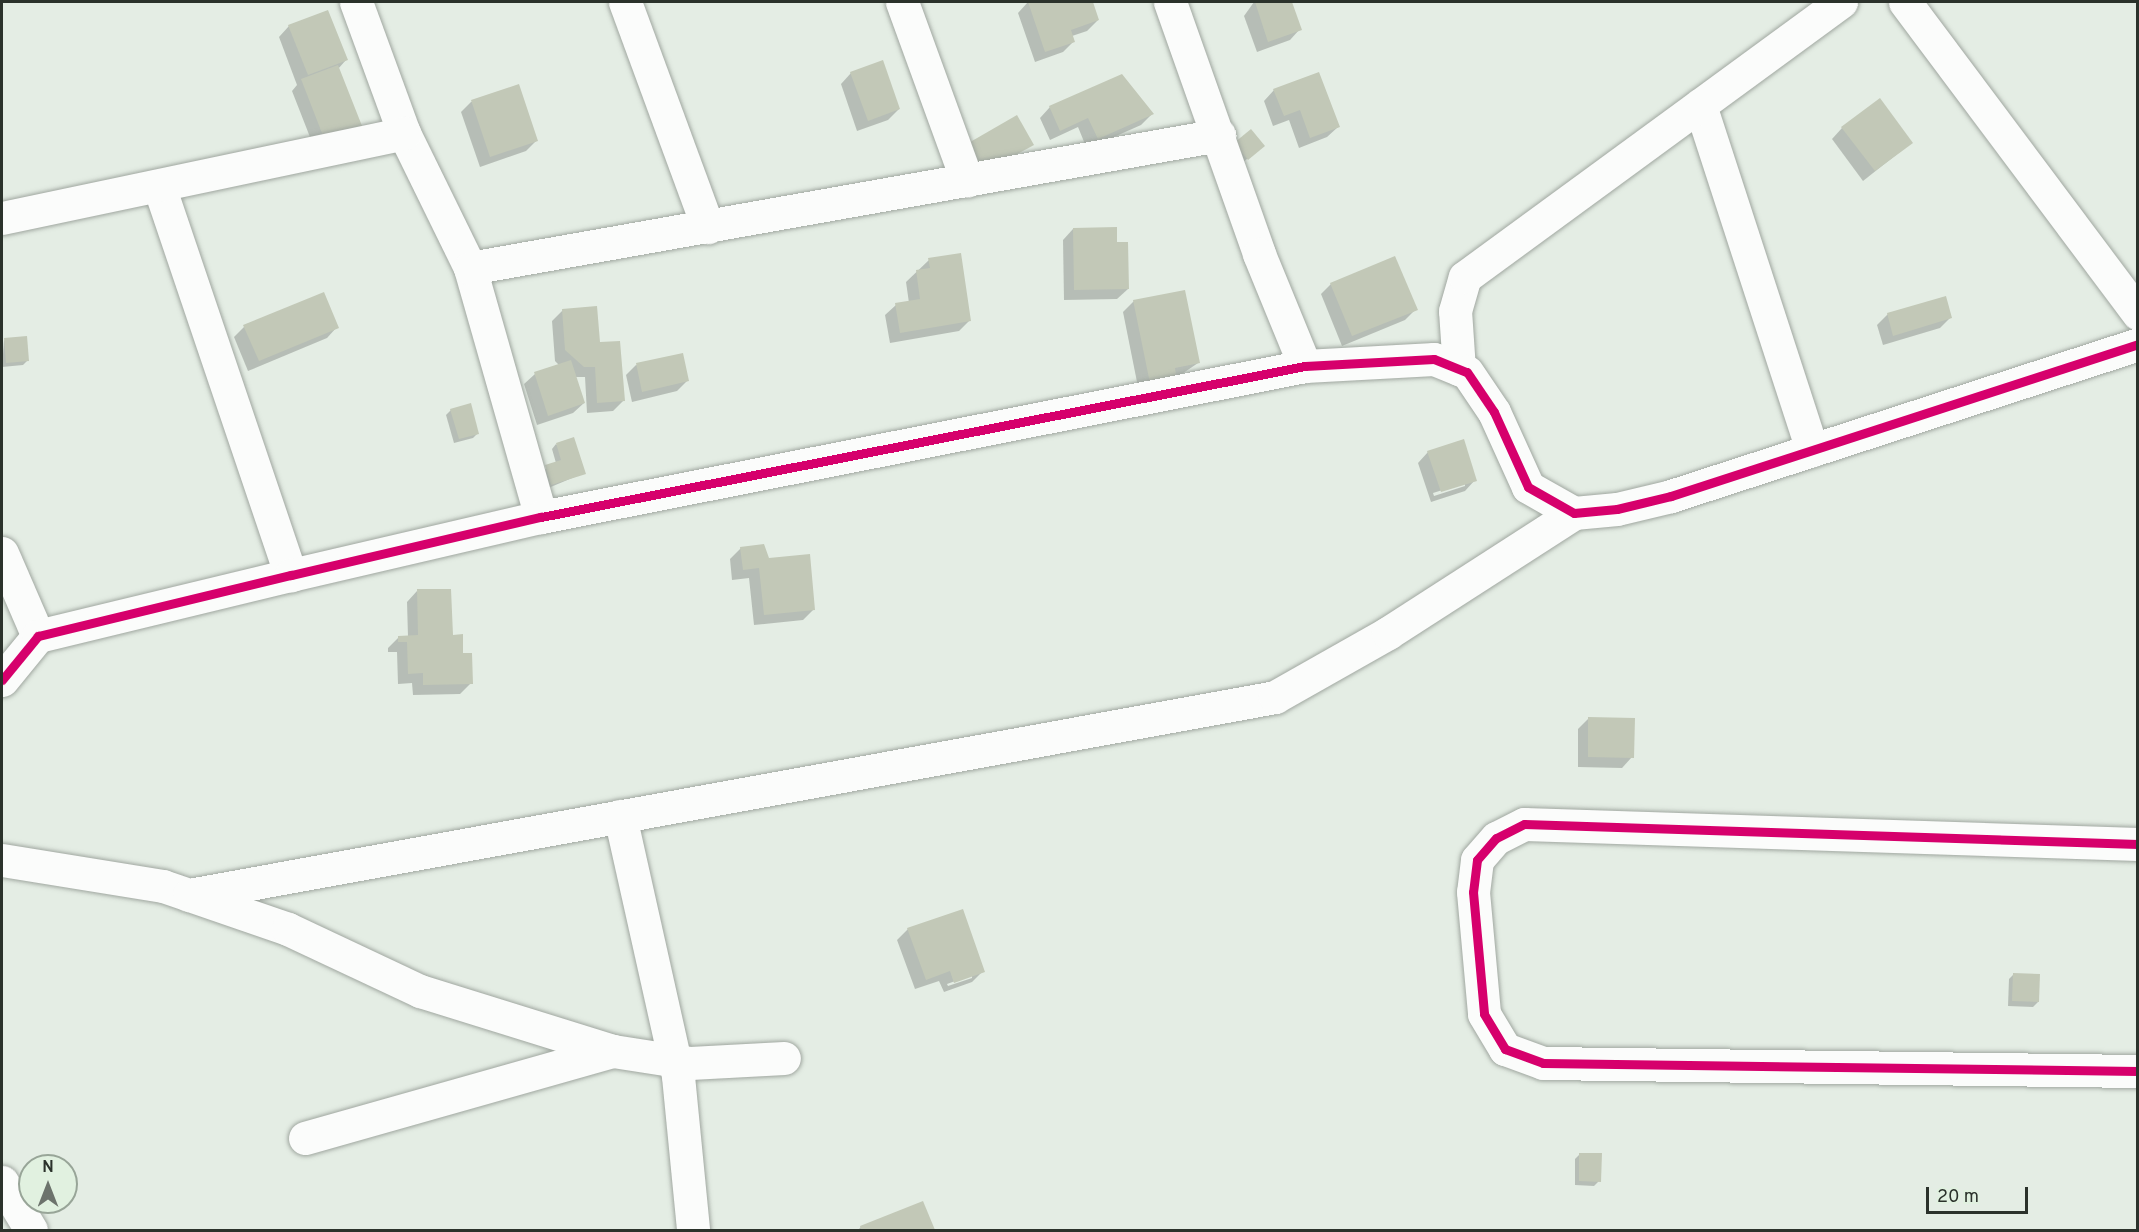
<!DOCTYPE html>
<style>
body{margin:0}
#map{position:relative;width:2139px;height:1232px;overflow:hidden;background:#e4ede4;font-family:Overpass,sans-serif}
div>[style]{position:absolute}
.shadow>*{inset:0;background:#0003}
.building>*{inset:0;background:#c2c8b7}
.roads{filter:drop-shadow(0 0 2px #a0a7a0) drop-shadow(0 0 2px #a0a7a0)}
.minor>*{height:33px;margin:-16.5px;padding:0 16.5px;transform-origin:16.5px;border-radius:16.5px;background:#fbfcfb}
.tertiary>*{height:33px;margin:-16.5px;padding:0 16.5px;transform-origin:16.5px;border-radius:16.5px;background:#fbfcfb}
.cycleway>*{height:9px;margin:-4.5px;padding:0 4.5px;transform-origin:4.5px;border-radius:4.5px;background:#d6006c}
span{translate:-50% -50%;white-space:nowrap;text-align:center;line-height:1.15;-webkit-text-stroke:5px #e1f1e0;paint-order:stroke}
.frame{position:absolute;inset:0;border:3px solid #2b322b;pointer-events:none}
.north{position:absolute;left:18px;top:1154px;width:60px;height:60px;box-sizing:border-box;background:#e1f1e0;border:2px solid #98a598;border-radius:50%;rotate:0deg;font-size:16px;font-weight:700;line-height:24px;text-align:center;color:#2b322b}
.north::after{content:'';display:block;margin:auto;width:21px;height:27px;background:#6c736c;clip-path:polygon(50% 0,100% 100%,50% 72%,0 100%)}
.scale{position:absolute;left:1926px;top:1187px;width:102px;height:27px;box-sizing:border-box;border:3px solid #2b322b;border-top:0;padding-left:8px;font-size:18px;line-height:21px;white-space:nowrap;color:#2b322b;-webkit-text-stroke:4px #e1f1e0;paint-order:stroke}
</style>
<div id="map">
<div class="shadow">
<i style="clip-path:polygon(1028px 2px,1091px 2px,1098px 20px,1087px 31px,1072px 36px,1074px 41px,1063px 52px,1035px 62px,1018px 13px)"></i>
<i style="clip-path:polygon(1254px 2px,1290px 2px,1300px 29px,1290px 40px,1257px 52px,1244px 16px)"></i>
<i style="clip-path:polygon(289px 26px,346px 60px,338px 69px,362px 131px,317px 155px,292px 91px,297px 85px,279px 37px)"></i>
<i style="clip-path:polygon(851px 73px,899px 109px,888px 120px,857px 131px,841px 84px)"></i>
<i style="clip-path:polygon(518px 86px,536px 141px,526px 151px,480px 167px,461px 112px,471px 102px)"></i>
<i style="clip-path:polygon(1274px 90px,1338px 127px,1327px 137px,1299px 148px,1289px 120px,1273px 126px,1264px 101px)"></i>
<i style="clip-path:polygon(1050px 107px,1152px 114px,1141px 125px,1087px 149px,1078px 127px,1050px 140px,1040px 118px)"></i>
<i style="clip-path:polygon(1842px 128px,1911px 143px,1863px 181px,1832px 139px)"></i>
<i style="clip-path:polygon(1235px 144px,1258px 150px,1242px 163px)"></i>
<i style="clip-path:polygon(1073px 229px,1116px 243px,1128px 289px,1117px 299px,1064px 300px,1063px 240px)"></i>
<i style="clip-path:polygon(929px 260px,970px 320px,959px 331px,890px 343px,885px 315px,896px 305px,909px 303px,906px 282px)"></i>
<i style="clip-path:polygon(1331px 284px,1416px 309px,1405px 320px,1342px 346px,1321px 294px)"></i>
<i style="clip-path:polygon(1134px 301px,1198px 363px,1141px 402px,1123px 312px)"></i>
<i style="clip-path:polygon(563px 310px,599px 344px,624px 400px,613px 411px,587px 413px,585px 377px,575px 377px,584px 403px,573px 413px,537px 425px,524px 384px,535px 374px,560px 366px,555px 361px,552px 321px)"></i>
<i style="clip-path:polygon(1888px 314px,1950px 318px,1940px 328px,1883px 345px,1877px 325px)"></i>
<i style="clip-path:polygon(244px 327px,337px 327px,327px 338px,248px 371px,234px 337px)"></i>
<i style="clip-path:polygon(4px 340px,28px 360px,23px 365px,2px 367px)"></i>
<i style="clip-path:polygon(636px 365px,687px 381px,677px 391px,632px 402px,626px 375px)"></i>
<i style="clip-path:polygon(451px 410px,478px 433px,473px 438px,454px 443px,446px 415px)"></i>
<i style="clip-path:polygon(556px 444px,584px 473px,546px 489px,541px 472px,556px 463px,552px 449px)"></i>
<i style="clip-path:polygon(evenodd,1428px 452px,1475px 480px,1465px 491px,1431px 502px,1418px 463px,1428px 452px,1465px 483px,1465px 486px,1434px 496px,1433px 493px,1465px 483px)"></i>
<i style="clip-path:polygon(741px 548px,768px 560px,814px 609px,803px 620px,754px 625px,749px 578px,732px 580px,730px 559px)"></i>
<i style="clip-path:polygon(417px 591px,462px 654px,471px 683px,460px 694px,413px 695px,412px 683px,398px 684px,397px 652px,388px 652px,388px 648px,399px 637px,408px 637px,407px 602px)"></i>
<i style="clip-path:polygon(1589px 718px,1632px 757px,1622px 768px,1578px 767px,1578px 729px)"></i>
<i style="clip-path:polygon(evenodd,908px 929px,983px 971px,972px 982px,944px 992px,939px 981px,915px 989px,897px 940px,908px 929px,972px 975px,972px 978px,948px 986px,947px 984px,972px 975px)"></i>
<i style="clip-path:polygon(2014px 974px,2038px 1002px,2033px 1007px,2008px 1006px,2009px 979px)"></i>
<i style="clip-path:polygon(1580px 1154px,1599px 1181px,1594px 1186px,1575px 1185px,1575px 1159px)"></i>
<i style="clip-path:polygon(922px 1203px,933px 1230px,858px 1230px,861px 1227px)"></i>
</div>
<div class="building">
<i style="clip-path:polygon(1028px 2px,1093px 2px,1099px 20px,1071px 30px,1075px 42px,1045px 52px)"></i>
<i style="clip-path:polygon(1255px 2px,1292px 2px,1302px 30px,1268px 42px)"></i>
<i style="clip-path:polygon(328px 10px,348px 60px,308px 75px,288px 25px)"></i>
<i style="clip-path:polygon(883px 60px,900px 109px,868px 121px,850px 72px)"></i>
<i style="clip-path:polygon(338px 65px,364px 131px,327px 146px,301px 79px)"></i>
<i style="clip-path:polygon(1319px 72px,1340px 127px,1310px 138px,1300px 110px,1284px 116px,1273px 89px)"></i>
<i style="clip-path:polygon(1122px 74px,1154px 114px,1098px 139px,1088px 118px,1060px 131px,1049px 106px)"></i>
<i style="clip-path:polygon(519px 84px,538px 141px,490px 157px,471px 100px)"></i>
<i style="clip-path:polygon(1880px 98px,1913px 143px,1875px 171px,1841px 127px)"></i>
<i style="clip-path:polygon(1017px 115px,1034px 145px,981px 174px,965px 145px)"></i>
<i style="clip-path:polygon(1251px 129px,1265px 146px,1248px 160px,1234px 143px)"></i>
<i style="clip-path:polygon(1117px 227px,1117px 242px,1128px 242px,1129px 289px,1074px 290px,1073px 228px)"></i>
<i style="clip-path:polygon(961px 253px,971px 321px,900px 333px,895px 303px,920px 299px,916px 270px,930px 268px,928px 258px)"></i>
<i style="clip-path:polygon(1395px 256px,1418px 310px,1352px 336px,1330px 283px)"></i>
<i style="clip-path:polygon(1185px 290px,1200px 363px,1175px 368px,1178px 387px,1152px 393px,1133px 300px)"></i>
<i style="clip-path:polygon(324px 292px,339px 328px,259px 361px,243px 325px)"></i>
<i style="clip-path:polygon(1946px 296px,1952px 318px,1893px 336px,1887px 313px)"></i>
<i style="clip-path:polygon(597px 306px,600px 342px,620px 341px,625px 401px,597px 403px,595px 367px,584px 367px,565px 350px,562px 309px)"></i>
<i style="clip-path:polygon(27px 336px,29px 361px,6px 363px,4px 338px)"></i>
<i style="clip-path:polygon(683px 353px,689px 381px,642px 392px,636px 363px)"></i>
<i style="clip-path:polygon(571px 360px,585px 403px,548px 416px,534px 372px)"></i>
<i style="clip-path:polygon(471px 403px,479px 434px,459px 439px,450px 409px)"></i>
<i style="clip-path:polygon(574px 437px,586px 474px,551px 485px,545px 465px,561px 460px,556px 443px)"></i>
<i style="clip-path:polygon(1464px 439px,1477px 481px,1441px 492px,1427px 451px)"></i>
<i style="clip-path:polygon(764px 544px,769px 558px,810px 554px,815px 610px,764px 615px,759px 568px,743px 570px,740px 547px)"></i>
<i style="clip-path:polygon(417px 589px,451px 589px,453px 635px,463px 634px,463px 653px,472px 653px,473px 684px,423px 685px,423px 673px,408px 674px,407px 642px,398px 642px,398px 636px,418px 635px)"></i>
<i style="clip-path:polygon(1588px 717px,1635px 718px,1634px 758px,1588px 757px)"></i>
<i style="clip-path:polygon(963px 909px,985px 972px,954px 983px,950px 971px,926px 980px,907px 928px)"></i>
<i style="clip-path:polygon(2013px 973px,2040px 974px,2039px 1002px,2012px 1001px)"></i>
<i style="clip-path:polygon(1579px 1153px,1602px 1153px,1601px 1182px,1579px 1181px)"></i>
<i style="clip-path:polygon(923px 1201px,935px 1230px,861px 1230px,860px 1226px)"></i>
</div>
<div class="roads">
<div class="minor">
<i style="left:356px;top:2px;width:140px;rotate:69.9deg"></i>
<i style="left:404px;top:133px;width:150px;rotate:63.9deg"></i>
<i style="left:470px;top:268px;width:259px;rotate:74.1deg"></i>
<i style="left:625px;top:2px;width:240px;rotate:69.8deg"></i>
<i style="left:902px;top:2px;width:190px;rotate:70deg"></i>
<i style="left:1170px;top:2px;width:267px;rotate:70.5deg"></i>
<i style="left:1259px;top:254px;width:121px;rotate:67.7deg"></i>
<i style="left:1905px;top:2px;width:389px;rotate:53.2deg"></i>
<i style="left:1700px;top:105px;width:363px;rotate:72deg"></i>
<i style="left:159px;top:186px;width:411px;rotate:71.3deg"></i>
<i style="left:2px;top:218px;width:411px;rotate:-11.9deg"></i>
<i style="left:470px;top:268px;width:761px;rotate:-10.07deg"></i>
<i style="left:1459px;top:369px;width:58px;rotate:-93.9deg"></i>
<i style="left:1455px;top:311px;width:35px;rotate:-74deg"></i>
<i style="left:1465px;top:277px;width:466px;rotate:-36.2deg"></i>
<i style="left:2px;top:553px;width:90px;rotate:66.6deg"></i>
<i style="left:2px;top:680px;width:57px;rotate:-50.7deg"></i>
<i style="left:38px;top:636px;width:260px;rotate:-13.6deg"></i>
<i style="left:291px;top:575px;width:257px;rotate:-13.1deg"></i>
<i style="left:541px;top:517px;width:779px;rotate:-11.18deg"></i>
<i style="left:1305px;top:366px;width:129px;rotate:-3.1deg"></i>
<i style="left:1434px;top:359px;width:35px;rotate:22deg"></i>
<i style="left:1467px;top:372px;width:48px;rotate:56deg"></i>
<i style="left:1494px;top:412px;width:82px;rotate:65.6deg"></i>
<i style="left:1528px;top:487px;width:53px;rotate:29.5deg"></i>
<i style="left:1574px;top:513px;width:43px;rotate:-5.3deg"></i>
<i style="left:1617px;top:509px;width:56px;rotate:-13.5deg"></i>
<i style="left:1671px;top:496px;width:491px;rotate:-18deg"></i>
<i style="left:620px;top:816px;width:266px;rotate:77.4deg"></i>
<i style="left:678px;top:1076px;width:155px;rotate:84.4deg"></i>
<i style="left:2138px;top:844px;width:614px;rotate:-178.13deg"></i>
<i style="left:1524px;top:824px;width:31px;rotate:153deg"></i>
<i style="left:1496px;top:838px;width:29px;rotate:131deg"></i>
<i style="left:1477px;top:860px;width:32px;rotate:97deg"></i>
<i style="left:1473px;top:892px;width:122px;rotate:84.8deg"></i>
<i style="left:1484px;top:1014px;width:41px;rotate:59deg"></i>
<i style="left:1505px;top:1049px;width:40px;rotate:20.2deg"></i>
<i style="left:1543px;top:1063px;width:595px;rotate:0.77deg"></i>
<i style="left:2px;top:860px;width:163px;rotate:9.2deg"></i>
<i style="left:163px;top:886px;width:132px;rotate:19deg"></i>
<i style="left:288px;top:929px;width:146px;rotate:25.2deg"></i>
<i style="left:420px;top:991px;width:202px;rotate:17.3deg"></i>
<i style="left:613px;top:1051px;width:78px;rotate:8.9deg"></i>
<i style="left:690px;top:1063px;width:94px;rotate:-3deg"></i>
<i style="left:189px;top:895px;width:1104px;rotate:-10.33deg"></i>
<i style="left:1275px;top:697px;width:130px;rotate:-29.5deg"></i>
<i style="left:1388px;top:633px;width:221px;rotate:-32.8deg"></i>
<i style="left:305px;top:1138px;width:320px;rotate:-15.8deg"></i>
</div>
<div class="tertiary">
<i style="left:2px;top:1182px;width:56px;rotate:58.9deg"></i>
</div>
</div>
<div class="cycleway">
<i style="left:2px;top:680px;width:57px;rotate:-50.7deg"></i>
<i style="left:38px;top:636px;width:260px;rotate:-13.6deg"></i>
<i style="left:291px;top:575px;width:257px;rotate:-13.1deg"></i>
<i style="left:541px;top:517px;width:779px;rotate:-11.18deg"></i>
<i style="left:1305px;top:366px;width:129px;rotate:-3.1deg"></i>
<i style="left:1434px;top:359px;width:35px;rotate:22deg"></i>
<i style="left:1467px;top:372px;width:48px;rotate:56deg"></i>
<i style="left:1494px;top:412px;width:82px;rotate:65.6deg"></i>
<i style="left:1528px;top:487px;width:53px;rotate:29.5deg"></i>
<i style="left:1574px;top:513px;width:43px;rotate:-5.3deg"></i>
<i style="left:1617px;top:509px;width:56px;rotate:-13.5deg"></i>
<i style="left:1671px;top:496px;width:491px;rotate:-18deg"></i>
<i style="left:2138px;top:844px;width:614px;rotate:-178.13deg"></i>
<i style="left:1524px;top:824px;width:31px;rotate:153deg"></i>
<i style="left:1496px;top:838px;width:29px;rotate:131deg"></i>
<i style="left:1477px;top:860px;width:32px;rotate:97deg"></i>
<i style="left:1473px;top:892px;width:122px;rotate:84.8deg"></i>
<i style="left:1484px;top:1014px;width:41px;rotate:59deg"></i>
<i style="left:1505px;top:1049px;width:40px;rotate:20.2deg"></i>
<i style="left:1543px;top:1063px;width:595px;rotate:0.77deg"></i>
</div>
<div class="frame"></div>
<div class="north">N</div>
<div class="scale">20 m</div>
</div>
